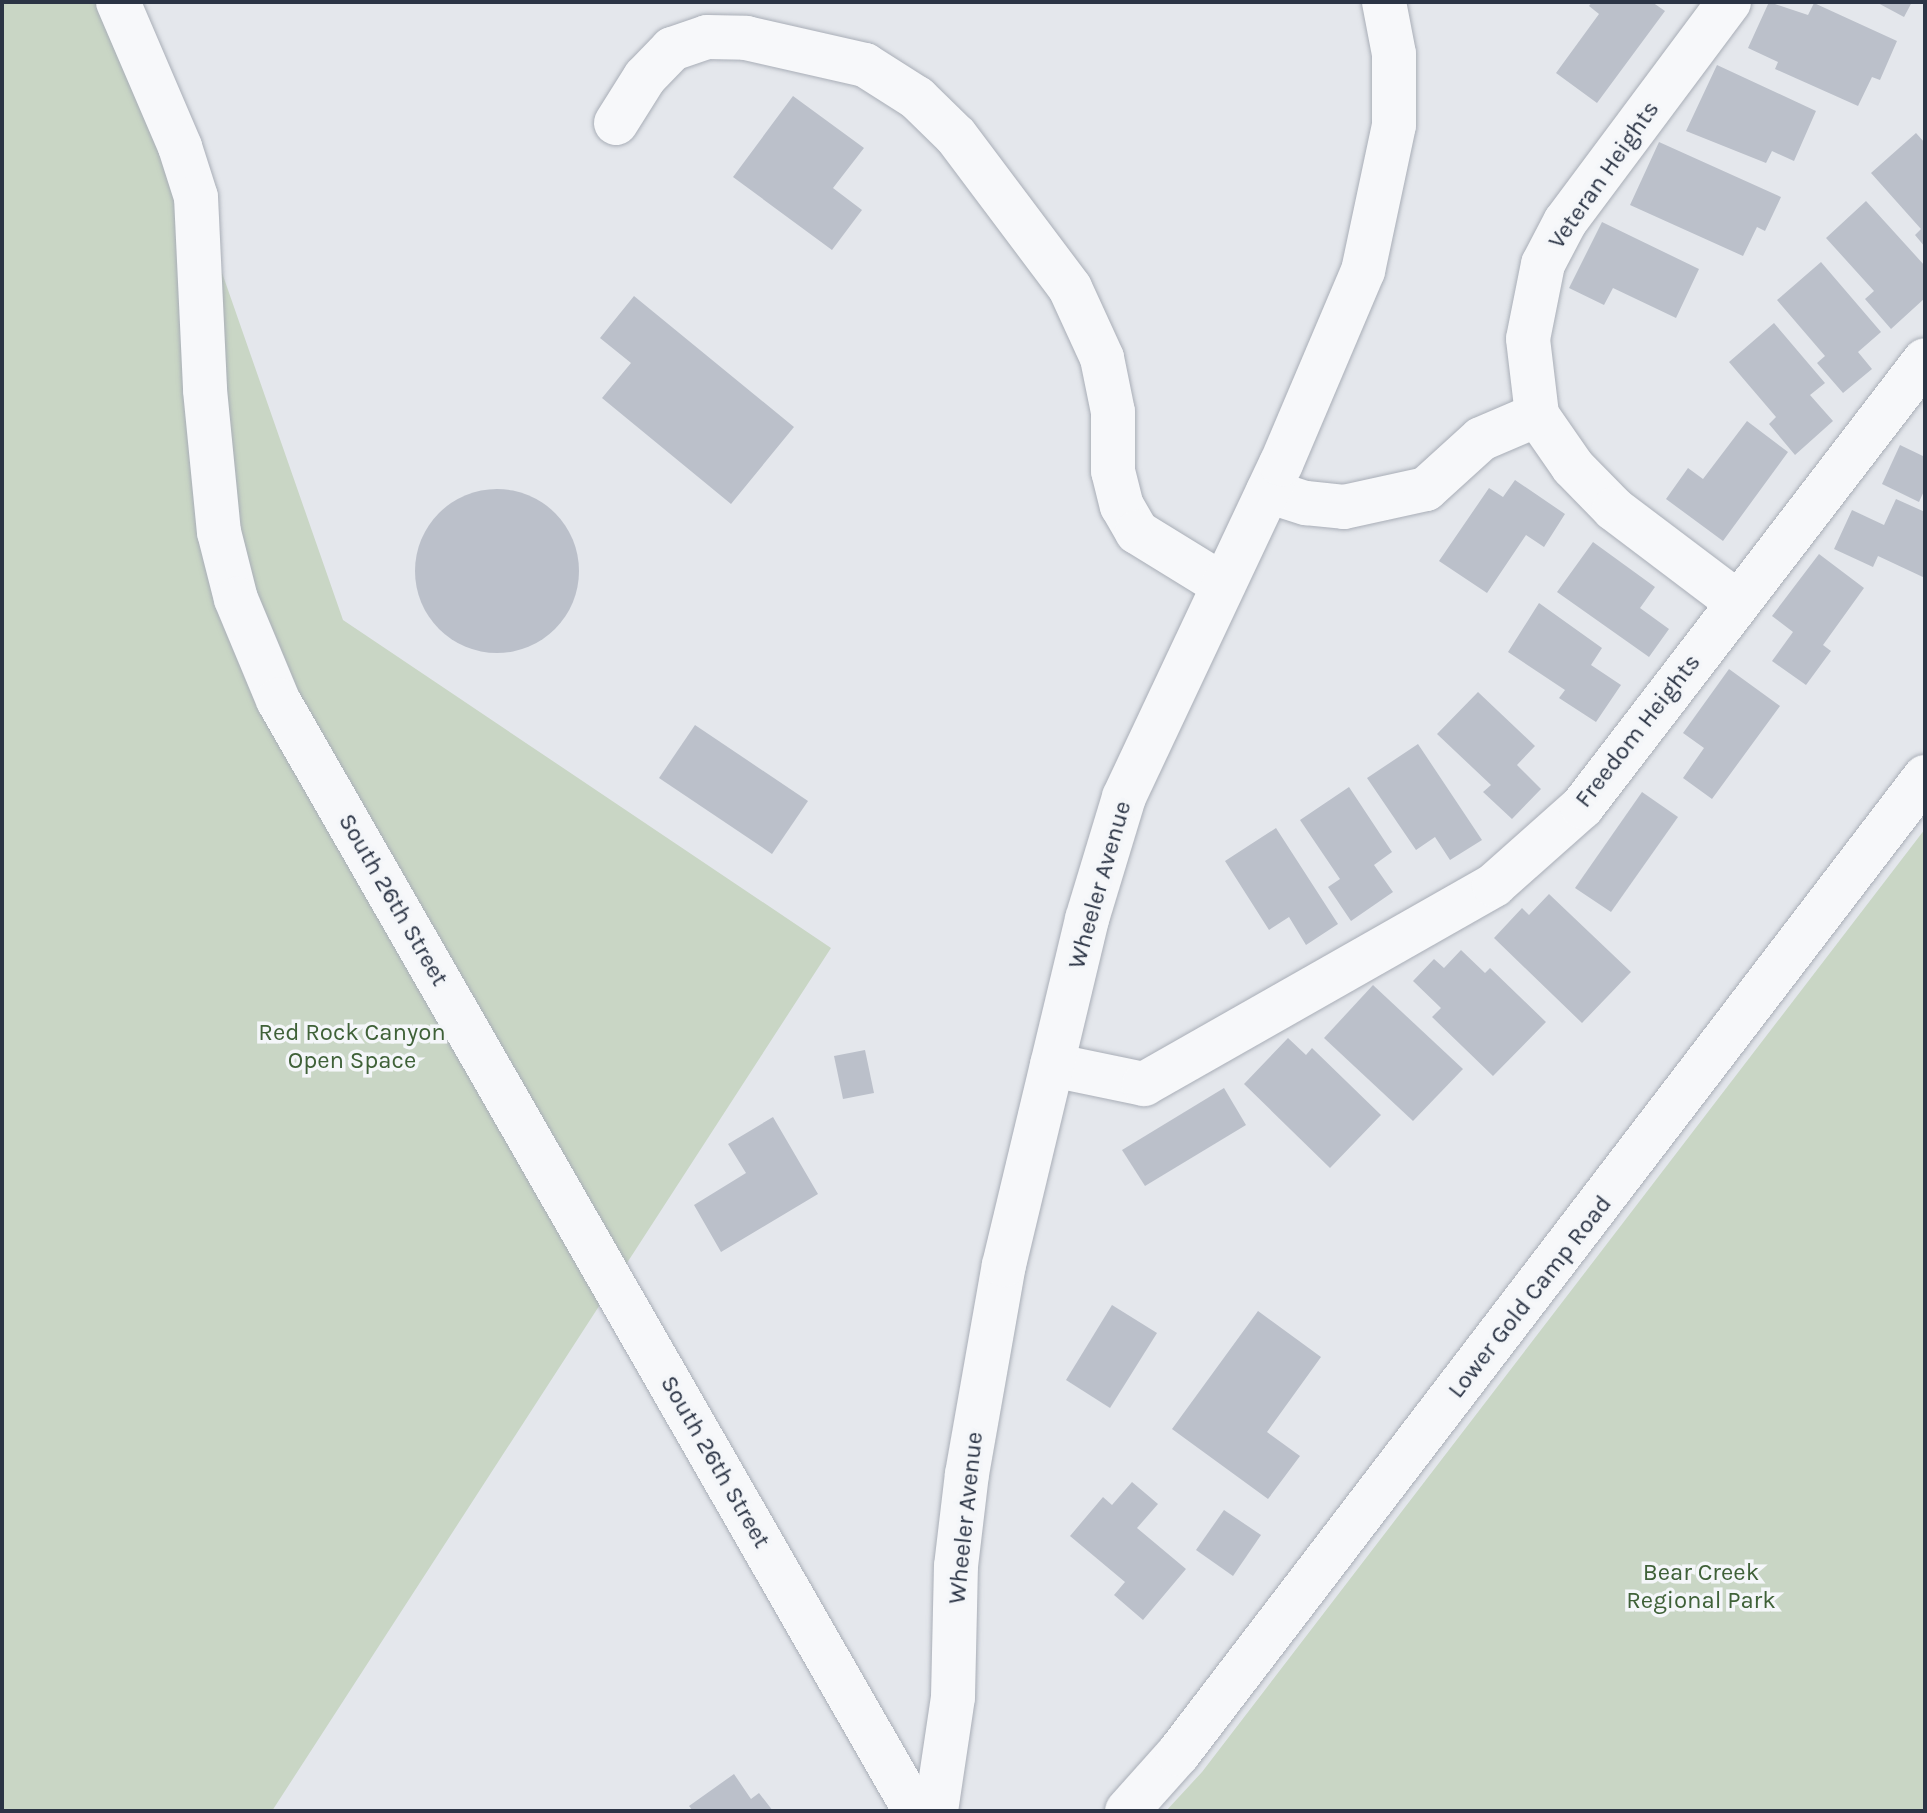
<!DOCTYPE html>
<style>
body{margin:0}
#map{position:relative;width:1927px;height:1813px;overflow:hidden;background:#e4e7ec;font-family:Karla,sans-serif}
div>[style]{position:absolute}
.green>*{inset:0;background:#c9d6c5}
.building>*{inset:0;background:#bbc0ca}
.round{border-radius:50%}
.roads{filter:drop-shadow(0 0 2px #a9aeb7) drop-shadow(0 0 2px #a9aeb7)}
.minor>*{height:44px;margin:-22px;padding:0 22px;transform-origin:22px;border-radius:22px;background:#f7f8fa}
span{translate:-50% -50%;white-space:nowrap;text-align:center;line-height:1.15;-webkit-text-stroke:7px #f4f6f9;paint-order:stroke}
.street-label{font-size:24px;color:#2b3445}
.park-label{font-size:24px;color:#3f6138}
.frame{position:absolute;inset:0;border:4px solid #2b3445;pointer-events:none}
</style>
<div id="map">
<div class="green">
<i style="clip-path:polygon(2px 2px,108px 2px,196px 198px,343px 620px,831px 948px,272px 1811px,2px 1811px)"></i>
<i style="clip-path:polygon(1925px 829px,1925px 1811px,1166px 1811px,1202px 1772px)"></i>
</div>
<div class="building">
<i style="clip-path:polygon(1592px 2px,1652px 2px,1665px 11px,1597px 103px,1556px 73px,1599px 14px,1589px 6px)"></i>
<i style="clip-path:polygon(1769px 2px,1808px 15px,1814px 3px,1897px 41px,1880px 80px,1872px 77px,1858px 106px,1775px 69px,1778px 62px,1748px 48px)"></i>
<i style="clip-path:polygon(1876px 2px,1912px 2px,1904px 17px)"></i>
<i style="clip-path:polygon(1717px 65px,1816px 111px,1794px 161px,1772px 151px,1766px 163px,1686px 131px)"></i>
<i style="clip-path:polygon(793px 96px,864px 148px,833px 188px,862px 210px,832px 250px,733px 177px)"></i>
<i style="clip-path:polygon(1916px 133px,1925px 143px,1925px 247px,1915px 235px,1921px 229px,1871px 173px)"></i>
<i style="clip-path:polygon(1659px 142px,1781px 197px,1765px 231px,1757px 227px,1743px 256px,1630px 205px)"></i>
<i style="clip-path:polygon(1866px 201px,1925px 266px,1925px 298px,1891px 329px,1865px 299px,1874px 291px,1826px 238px)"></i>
<i style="clip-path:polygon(1602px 222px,1699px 269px,1676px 318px,1613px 288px,1604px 305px,1569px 288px)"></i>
<i style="clip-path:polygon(1821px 262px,1881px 332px,1858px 352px,1872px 369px,1843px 393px,1817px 363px,1825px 356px,1777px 300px)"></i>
<i style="clip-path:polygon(634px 296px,794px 427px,731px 504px,602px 398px,631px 363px,600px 338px)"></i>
<i style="clip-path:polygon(1774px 323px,1825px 383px,1810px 395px,1833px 421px,1795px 455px,1769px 424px,1776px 417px,1729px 362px)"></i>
<i style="clip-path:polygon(1747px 421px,1788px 452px,1723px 541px,1666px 499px,1688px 468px,1703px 479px)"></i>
<i style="clip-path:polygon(1900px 445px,1925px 457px,1925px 489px,1919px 502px,1882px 484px)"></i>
<i style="clip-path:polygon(1515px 480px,1565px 514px,1544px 547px,1526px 535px,1487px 593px,1439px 561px,1489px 488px,1503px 497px)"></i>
<i class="round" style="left:415px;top:489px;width:164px;height:164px"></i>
<i style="clip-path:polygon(1896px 499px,1925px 512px,1925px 578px,1878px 556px,1873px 567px,1834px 549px,1852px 510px,1884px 525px)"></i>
<i style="clip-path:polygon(1593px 542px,1655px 587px,1640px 608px,1669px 629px,1649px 657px,1557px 592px)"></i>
<i style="clip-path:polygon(1819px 554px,1864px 588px,1823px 645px,1831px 651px,1806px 685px,1772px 661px,1793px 632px,1772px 616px)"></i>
<i style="clip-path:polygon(1539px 603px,1602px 648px,1591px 665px,1621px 685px,1596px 722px,1559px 698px,1565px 690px,1508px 652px)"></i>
<i style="clip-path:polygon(1729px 669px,1780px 706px,1712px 799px,1683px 778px,1704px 748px,1683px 733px)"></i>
<i style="clip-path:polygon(1478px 692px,1535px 746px,1517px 765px,1541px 789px,1512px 819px,1483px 792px,1491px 785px,1437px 734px)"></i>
<i style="clip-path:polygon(695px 725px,808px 801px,772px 854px,659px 778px)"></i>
<i style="clip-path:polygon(1418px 744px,1482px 840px,1450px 860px,1435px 837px,1416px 850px,1367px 778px)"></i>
<i style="clip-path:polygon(1349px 787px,1392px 852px,1374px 865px,1393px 892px,1351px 921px,1328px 887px,1340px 879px,1300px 820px)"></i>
<i style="clip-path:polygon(1642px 792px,1678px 817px,1611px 912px,1575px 888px)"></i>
<i style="clip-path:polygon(1276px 828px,1338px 924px,1306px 945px,1289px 917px,1269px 930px,1225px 861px)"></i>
<i style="clip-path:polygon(1549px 894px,1631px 972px,1582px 1023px,1494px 938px,1522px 908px,1529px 915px)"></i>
<i style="clip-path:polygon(1461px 950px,1485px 973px,1490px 968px,1546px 1022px,1493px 1076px,1432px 1017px,1441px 1008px,1413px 981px,1434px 959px,1444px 968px)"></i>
<i style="clip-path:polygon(1373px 985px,1463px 1069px,1413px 1121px,1324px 1038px)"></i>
<i style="clip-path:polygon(1288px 1038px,1306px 1055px,1312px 1048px,1381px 1115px,1330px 1168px,1244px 1084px)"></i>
<i style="clip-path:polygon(865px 1050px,874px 1093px,843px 1099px,834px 1056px)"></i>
<i style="clip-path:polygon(1224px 1088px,1246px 1125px,1145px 1186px,1122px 1150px)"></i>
<i style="clip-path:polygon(773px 1117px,818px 1194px,721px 1252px,694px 1205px,746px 1173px,728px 1144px)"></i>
<i style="clip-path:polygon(1112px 1305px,1157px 1333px,1110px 1408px,1066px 1380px)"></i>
<i style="clip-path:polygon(1258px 1311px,1321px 1357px,1267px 1432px,1300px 1456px,1268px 1499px,1172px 1429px)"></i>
<i style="clip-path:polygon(1132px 1482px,1158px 1504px,1137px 1528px,1186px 1569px,1143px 1620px,1114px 1595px,1125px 1582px,1070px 1536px,1103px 1497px,1112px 1505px)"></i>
<i style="clip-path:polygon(1224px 1510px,1261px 1535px,1233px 1576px,1196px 1550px)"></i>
<i style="clip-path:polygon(734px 1774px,751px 1799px,759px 1793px,773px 1811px,693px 1811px,689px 1806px)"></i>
</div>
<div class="roads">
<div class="minor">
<i style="left:118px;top:2px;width:158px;rotate:66.8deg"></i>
<i style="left:180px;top:147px;width:52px;rotate:72.3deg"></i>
<i style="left:196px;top:197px;width:193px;rotate:87.3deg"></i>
<i style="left:205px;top:390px;width:143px;rotate:84.4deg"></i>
<i style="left:219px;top:532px;width:69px;rotate:75.8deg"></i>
<i style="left:236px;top:599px;width:109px;rotate:67.4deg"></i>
<i style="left:278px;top:700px;width:1281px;rotate:60.17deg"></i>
<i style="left:1729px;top:2px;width:274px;rotate:126.7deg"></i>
<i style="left:1565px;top:222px;width:47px;rotate:117.6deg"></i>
<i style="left:1543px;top:264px;width:76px;rotate:101.3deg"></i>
<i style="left:1528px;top:339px;width:77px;rotate:83.2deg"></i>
<i style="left:1537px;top:415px;width:63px;rotate:55.3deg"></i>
<i style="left:1573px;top:467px;width:59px;rotate:45.7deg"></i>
<i style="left:1614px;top:509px;width:154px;rotate:37.1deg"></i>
<i style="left:616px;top:123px;width:54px;rotate:-57.8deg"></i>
<i style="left:645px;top:77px;width:39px;rotate:-46deg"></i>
<i style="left:672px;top:49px;width:37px;rotate:-19deg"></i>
<i style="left:707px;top:37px;width:39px;rotate:1deg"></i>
<i style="left:746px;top:38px;width:122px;rotate:12.8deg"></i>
<i style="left:865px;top:65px;width:62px;rotate:32.4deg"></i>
<i style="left:917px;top:98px;width:54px;rotate:44.3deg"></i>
<i style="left:956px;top:136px;width:190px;rotate:53.1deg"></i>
<i style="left:1070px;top:288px;width:77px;rotate:65.4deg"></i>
<i style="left:1102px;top:358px;width:55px;rotate:78.5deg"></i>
<i style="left:1113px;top:412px;width:59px;rotate:90deg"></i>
<i style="left:1113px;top:471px;width:36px;rotate:76deg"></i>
<i style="left:1122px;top:506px;width:30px;rotate:60deg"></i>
<i style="left:1137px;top:532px;width:101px;rotate:31.6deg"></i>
<i style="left:1268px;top:491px;width:40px;rotate:18deg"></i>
<i style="left:1306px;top:503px;width:38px;rotate:6deg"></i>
<i style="left:1344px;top:507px;width:84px;rotate:-12.4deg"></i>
<i style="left:1426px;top:489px;width:74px;rotate:-42.3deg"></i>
<i style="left:1481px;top:439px;width:61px;rotate:-23.2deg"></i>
<i style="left:1052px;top:1065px;width:94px;rotate:11.7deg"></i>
<i style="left:1144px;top:1084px;width:403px;rotate:-29.6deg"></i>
<i style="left:1494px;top:885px;width:118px;rotate:-41.6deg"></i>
<i style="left:1582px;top:807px;width:563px;rotate:-52.5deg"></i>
<i style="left:936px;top:1811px;width:115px;rotate:-81.5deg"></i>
<i style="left:953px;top:1697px;width:131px;rotate:-88.7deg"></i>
<i style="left:956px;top:1566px;width:93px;rotate:-83.2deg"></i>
<i style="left:967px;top:1474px;width:212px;rotate:-80deg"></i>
<i style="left:1004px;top:1265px;width:356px;rotate:-76.5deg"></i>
<i style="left:1087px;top:919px;width:127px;rotate:-73.1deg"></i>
<i style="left:1124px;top:797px;width:368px;rotate:-64.8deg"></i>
<i style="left:1281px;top:464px;width:210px;rotate:-67deg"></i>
<i style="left:1363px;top:271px;width:149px;rotate:-78deg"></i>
<i style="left:1394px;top:125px;width:71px;rotate:-90deg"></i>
<i style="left:1394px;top:54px;width:53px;rotate:-100.9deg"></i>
<i style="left:1127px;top:1811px;width:76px;rotate:-48.2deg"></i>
<i style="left:1178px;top:1754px;width:1230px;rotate:-52.6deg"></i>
</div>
</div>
<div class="street-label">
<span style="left:1604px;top:175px;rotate:-55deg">Veteran Heights</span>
<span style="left:1638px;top:731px;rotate:-52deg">Freedom Heights</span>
<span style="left:1100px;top:885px;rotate:-74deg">Wheeler Avenue</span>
<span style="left:393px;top:900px;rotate:60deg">South 26th Street</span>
<span style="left:1530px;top:1297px;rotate:-52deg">Lower Gold Camp Road</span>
<span style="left:715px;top:1462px;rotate:60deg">South 26th Street</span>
<span style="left:966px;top:1518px;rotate:-84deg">Wheeler Avenue</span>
</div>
<div class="park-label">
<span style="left:352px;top:1047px">Red Rock Canyon<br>Open Space</span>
<span style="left:1701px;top:1587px">Bear Creek<br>Regional Park</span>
</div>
<div class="frame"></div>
</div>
